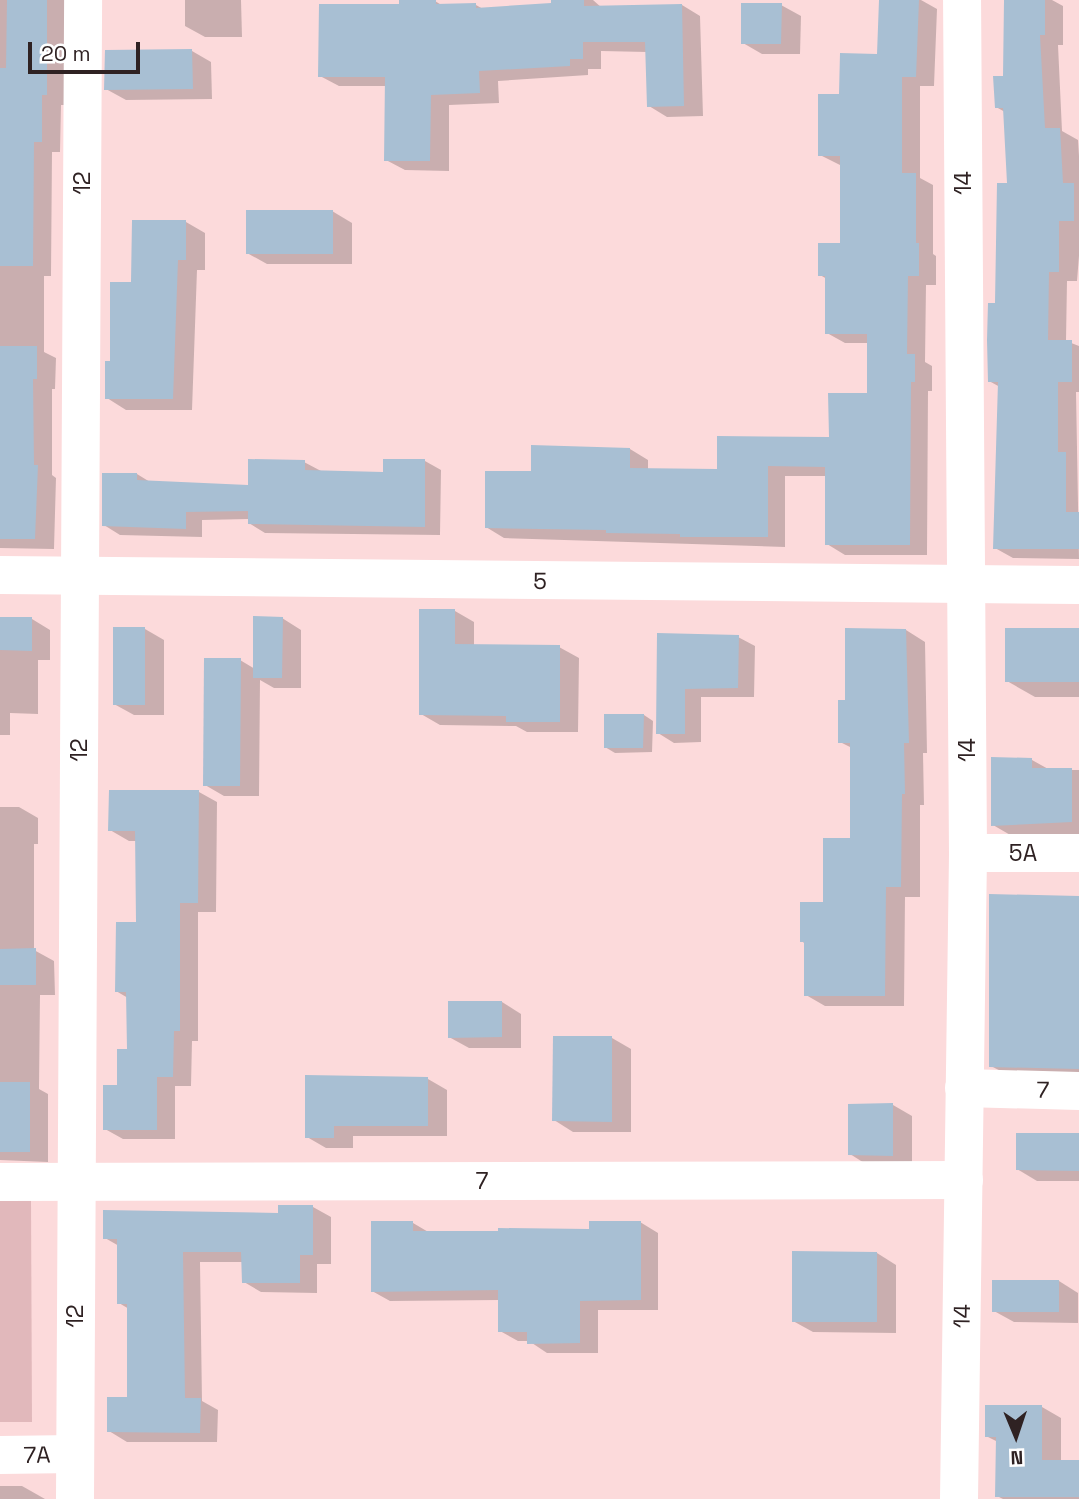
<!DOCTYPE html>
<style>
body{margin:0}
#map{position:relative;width:1079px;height:1499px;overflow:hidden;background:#fcdadb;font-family:"Space Grotesk",sans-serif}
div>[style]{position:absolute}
.green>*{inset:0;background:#e1b8bb}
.shadow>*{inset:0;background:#0003}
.building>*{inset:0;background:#a8bfd3}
.minor>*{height:38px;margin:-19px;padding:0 19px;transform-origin:19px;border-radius:19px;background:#fff}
span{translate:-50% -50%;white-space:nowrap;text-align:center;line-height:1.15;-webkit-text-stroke:6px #fff;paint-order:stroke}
.street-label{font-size:23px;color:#2f2223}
.north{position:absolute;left:981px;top:1401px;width:70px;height:70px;-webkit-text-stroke:5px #fff;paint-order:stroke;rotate:178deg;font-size:19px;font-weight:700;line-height:28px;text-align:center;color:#2f2223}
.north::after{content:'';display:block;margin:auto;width:24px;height:32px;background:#2f2223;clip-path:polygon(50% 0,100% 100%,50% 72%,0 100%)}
.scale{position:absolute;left:28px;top:42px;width:112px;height:32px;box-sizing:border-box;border:4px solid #2f2223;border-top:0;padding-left:9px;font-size:21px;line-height:24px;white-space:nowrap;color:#2f2223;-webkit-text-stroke:5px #fff;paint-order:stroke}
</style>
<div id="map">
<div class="green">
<i style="clip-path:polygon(0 1199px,31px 1199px,32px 1422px,0 1422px)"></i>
</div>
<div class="shadow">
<i style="clip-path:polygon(0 0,65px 0,65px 105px,61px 105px,60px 152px,52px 152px,51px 276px,44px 276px,44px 352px,56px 358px,55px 389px,52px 389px,52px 475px,56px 478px,54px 549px,0 548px)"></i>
<i style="clip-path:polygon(185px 0,241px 0,242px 37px,205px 37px,185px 26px)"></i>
<i style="clip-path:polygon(553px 0,593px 0,602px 8px,682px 5px,700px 16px,703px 116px,667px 117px,649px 106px,647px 52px,601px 51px,601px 69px,588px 69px,588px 75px,498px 81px,499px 103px,449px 105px,449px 171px,405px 170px,386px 160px,387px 86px,339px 86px,320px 76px,401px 6px,435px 1px,443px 6px,476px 5px,483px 9px,553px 5px)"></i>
<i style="clip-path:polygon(881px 0,921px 0,937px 9px,934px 86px,920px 86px,920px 178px,933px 185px,933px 254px,936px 256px,936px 285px,926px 285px,925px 362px,932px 366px,932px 391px,928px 391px,927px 555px,845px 555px,827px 544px,827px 476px,785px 476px,785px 547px,504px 538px,486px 527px,533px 473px,630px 449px,648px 460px,648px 470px,719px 471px,830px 439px,869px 395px,869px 343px,845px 343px,827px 333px,827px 279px,820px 275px,842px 245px,842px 166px,820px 155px,841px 96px,879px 55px)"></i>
<i style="clip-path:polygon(1006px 0,1052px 0,1063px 6px,1063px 45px,1058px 45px,1062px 131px,1078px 140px,1079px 156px,1079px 256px,1077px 281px,1067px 281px,1066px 341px,1079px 346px,1079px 392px,1076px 392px,1079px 559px,1013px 558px,995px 548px,1000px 387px,989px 381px,1009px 185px,1005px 112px,996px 107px,1005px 78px)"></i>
<i style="clip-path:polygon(781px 5px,801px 16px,800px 54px,762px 54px,743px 43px)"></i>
<i style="clip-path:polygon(192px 51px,211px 62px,212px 99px,126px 100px,106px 89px)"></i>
<i style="clip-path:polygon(332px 211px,352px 223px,352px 264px,267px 264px,247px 253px)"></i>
<i style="clip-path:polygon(186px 222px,205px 233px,205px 270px,197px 270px,192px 410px,126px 410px,107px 398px,112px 362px,133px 284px)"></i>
<i style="clip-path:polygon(425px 461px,441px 470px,440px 535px,265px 533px,249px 523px,249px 519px,202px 520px,202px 537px,120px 535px,104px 525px,137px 474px,150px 482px,249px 487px,304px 462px,321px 471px,385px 474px)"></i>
<i style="clip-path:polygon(455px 611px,474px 622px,474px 646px,559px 647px,579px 658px,578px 732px,527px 732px,516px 726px,440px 725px,421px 714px)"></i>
<i style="clip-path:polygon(282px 618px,301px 630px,301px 688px,274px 688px,260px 680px,259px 796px,224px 796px,205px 785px,240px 660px,255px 669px)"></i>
<i style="clip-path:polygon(0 619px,32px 619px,50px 630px,50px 660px,38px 660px,38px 714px,10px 713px,10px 735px,0 735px)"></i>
<i style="clip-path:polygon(145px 629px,164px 640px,164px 715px,134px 715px,114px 704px)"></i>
<i style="clip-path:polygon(906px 630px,925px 642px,927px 753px,923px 753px,924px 805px,920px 805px,920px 897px,905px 897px,904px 1006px,825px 1006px,806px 995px,806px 944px,801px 941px,825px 904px,852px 840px,852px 748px,840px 742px,846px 702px)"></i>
<i style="clip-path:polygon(1079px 630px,1079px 697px,1035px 697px,1007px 681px)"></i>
<i style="clip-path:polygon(658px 635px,738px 637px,755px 646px,754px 697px,701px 697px,701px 742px,674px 743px,658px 733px)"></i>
<i style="clip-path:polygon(644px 715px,653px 721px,652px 752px,615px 753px,605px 747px)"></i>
<i style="clip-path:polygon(1032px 760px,1050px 770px,1079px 770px,1079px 834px,1012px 836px,993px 825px)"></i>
<i style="clip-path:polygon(199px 792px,217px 802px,216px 912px,198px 912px,198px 1041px,192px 1041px,191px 1086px,175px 1086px,175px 1139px,123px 1139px,105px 1129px,129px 1051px,128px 998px,116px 991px,138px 924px,137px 841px,129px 841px,110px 830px)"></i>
<i style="clip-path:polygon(0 807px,19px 807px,38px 818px,38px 844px,34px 844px,34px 950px,54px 961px,55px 995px,40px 995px,39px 1089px,48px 1094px,48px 1162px,0 1160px)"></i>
<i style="clip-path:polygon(502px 1002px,521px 1014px,521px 1048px,469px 1048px,449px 1037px)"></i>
<i style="clip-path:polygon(1079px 1017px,1079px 1079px,1010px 1076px,991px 1066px)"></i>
<i style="clip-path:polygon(612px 1038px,631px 1049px,631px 1132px,573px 1132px,554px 1120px)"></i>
<i style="clip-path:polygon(428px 1079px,447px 1090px,447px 1136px,353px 1136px,353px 1148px,326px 1148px,307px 1137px)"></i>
<i style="clip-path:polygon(893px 1105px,912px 1116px,912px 1166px,869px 1166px,850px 1154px)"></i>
<i style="clip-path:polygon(1079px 1135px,1079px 1181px,1037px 1181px,1017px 1169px)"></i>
<i style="clip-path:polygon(313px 1207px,331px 1217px,331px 1264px,317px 1264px,317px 1293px,261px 1292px,244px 1282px,243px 1262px,200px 1262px,202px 1401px,218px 1410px,217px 1442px,127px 1442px,109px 1431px,129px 1399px,129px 1309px,119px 1303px,119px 1246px,105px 1238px,280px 1215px)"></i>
<i style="clip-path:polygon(640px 1222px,658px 1233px,658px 1310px,598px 1310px,598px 1353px,547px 1353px,529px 1341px,518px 1341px,500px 1331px,500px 1300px,390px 1301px,372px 1291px,413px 1223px,430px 1233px,591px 1231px)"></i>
<i style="clip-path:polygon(877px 1253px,896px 1265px,896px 1333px,813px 1332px,793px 1321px)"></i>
<i style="clip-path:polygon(1059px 1281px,1078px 1293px,1078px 1323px,1014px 1322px,994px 1311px)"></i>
<i style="clip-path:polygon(1042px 1407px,1061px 1418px,1061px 1462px,1079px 1462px,1079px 1499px,1003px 1499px,997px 1496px,998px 1442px,986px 1436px)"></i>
<i style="clip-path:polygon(0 1486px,22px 1486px,45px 1499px,0 1499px)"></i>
</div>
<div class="building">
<i style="clip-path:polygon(7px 0,47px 0,47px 95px,42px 95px,42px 142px,34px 142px,33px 266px,0 266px,0 68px,6px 68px)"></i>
<i style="clip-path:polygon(399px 0,436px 0,436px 4px,476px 3px,476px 8px,551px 3px,551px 0,584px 0,584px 6px,682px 4px,684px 106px,647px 107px,645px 42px,583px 42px,583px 59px,570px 59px,570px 66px,479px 71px,480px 93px,431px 95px,430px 161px,384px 161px,385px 77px,318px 77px,319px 4px,399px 4px)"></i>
<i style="clip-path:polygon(879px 0,919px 0,916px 77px,902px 77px,902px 173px,916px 173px,916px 243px,919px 243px,919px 276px,908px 276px,907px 354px,915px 354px,915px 382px,911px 382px,910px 545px,825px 545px,825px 467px,768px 466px,768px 537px,680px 537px,680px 534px,606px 533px,606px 530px,485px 528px,485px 471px,531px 471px,531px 445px,630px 448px,630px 468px,717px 469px,717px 436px,829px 437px,828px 393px,867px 393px,867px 334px,825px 334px,825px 276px,818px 276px,818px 243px,840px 243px,840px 156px,818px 156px,818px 94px,839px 94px,840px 53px,877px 54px)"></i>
<i style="clip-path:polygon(1004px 0,1045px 0,1045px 35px,1040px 35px,1045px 128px,1060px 128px,1063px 183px,1074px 183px,1074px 221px,1059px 221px,1059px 272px,1049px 272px,1048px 340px,1072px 340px,1072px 382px,1058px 382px,1058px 452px,1066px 452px,1066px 512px,1079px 512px,1079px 549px,993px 549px,998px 382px,988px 382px,987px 340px,988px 303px,995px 303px,997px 183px,1007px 183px,1003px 108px,995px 108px,993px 76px,1003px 76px)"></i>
<i style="clip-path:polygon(741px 3px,782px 3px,781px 44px,741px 44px)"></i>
<i style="clip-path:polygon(192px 49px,193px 89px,104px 90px,105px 50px)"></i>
<i style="clip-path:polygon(246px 210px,333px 210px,333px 254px,246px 254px)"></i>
<i style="clip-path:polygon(132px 220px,186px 220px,186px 260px,178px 260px,173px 399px,105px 399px,105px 361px,110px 361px,110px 282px,131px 282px)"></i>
<i style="clip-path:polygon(0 346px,37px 346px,37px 379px,33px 379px,34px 465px,38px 465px,35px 539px,0 539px)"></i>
<i style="clip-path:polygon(248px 459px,305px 460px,305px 470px,383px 472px,383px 459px,425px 459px,425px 527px,248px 524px,248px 511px,186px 512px,186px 529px,102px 526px,102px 473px,137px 473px,137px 480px,248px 485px)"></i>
<i style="clip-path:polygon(419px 609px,455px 609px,455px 644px,560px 645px,560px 722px,506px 722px,506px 716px,419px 715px)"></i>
<i style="clip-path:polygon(253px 616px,283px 617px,282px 678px,253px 678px)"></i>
<i style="clip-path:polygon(0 617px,32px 617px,32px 651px,0 650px)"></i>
<i style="clip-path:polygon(113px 627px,145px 627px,145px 705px,113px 705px)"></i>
<i style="clip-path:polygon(845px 628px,906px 629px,909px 743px,904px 743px,905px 794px,902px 794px,901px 887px,886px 887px,885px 996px,804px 996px,804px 942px,800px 942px,800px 902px,823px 902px,823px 838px,850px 838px,850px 743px,838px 743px,838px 700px,845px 700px)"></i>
<i style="clip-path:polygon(1005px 628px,1079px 628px,1079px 682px,1005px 682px)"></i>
<i style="clip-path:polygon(657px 633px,739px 635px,738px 688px,685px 689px,685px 734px,656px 734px)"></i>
<i style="clip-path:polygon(204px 658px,241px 658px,240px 786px,203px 786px)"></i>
<i style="clip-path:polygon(604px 714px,644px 714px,643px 748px,604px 748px)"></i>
<i style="clip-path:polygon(991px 757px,1032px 758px,1032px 768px,1072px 768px,1072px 822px,991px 826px)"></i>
<i style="clip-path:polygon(109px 790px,199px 790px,198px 903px,180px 903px,180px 1031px,174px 1031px,173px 1077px,157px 1077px,157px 1130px,103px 1130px,103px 1085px,117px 1085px,117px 1049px,127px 1049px,126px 992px,115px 992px,116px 922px,136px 922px,135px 831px,108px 831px)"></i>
<i style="clip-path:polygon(989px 894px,1079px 896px,1079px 1069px,989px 1067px)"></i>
<i style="clip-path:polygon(36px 948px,36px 985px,0 985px,0 949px)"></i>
<i style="clip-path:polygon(448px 1001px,502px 1001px,502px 1037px,448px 1038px)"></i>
<i style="clip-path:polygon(553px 1036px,612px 1036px,612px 1122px,552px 1121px)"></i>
<i style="clip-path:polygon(305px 1075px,428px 1077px,428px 1126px,334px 1126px,334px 1138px,305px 1138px)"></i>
<i style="clip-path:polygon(0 1082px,30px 1082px,30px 1152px,0 1152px)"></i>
<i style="clip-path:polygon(893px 1103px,893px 1156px,848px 1155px,848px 1104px)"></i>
<i style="clip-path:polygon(1016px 1133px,1079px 1133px,1079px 1171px,1016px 1170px)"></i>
<i style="clip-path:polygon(278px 1205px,313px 1205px,313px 1255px,300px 1255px,300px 1283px,242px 1283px,241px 1252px,183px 1252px,185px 1398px,201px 1398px,200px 1433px,107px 1432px,107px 1397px,127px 1397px,127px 1304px,117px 1304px,117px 1239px,103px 1239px,103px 1210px,278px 1213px)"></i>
<i style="clip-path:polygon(371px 1221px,413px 1221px,413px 1231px,498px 1231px,498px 1228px,589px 1229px,589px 1221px,641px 1221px,641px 1300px,580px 1301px,580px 1343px,527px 1344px,527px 1332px,498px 1332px,498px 1290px,371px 1292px)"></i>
<i style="clip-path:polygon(792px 1251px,877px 1252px,877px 1322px,792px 1322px)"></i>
<i style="clip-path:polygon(992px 1280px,1059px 1280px,1059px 1312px,992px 1312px)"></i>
<i style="clip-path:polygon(985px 1405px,1042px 1405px,1042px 1460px,1079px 1460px,1079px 1497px,995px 1497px,996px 1437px,985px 1437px)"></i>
</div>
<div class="minor">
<i style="left:0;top:575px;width:1079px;rotate:0.53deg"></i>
<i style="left:968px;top:853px;width:111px"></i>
<i style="left:964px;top:1088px;width:115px;rotate:1.5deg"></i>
<i style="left:0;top:1182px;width:964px;rotate:-0.12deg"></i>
<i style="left:0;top:1455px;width:75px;rotate:-0.8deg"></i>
<i style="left:75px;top:1499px;width:1499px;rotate:-89.69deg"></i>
<i style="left:959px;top:1499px;width:646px;rotate:-89.2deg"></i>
<i style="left:968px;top:853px;width:853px;rotate:-90.4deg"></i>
</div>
<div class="street-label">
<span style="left:82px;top:183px;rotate:-90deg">12</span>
<span style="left:963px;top:183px;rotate:-90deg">14</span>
<span style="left:540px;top:581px;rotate:1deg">5</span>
<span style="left:79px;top:750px;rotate:-90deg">12</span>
<span style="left:967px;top:750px;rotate:-90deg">14</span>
<span style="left:1023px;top:853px">5A</span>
<span style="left:1043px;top:1090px;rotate:1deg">7</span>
<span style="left:482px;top:1181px">7</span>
<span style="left:75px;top:1316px;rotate:-90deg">12</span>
<span style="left:962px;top:1316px;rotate:-89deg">14</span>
<span style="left:37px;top:1455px;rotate:-1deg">7A</span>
</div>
<div class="north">N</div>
<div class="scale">20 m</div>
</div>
